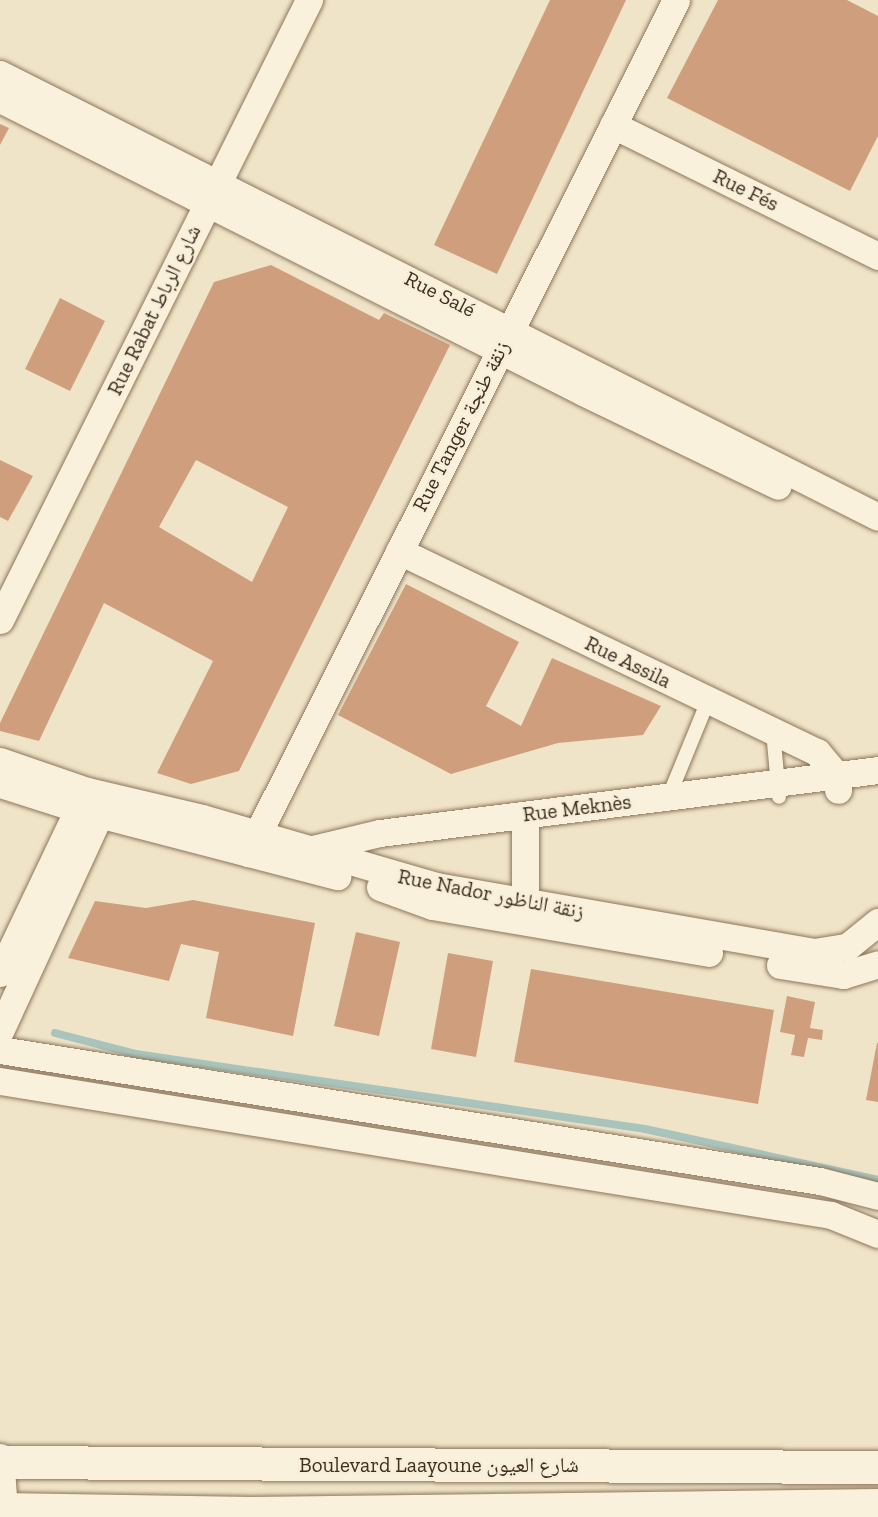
<!DOCTYPE html>
<meta charset="utf-8">
<style>
body{margin:0}
#map{position:relative;width:878px;height:1517px;overflow:hidden;background:#f0e4c8;font-family:"Zilla Slab","Noto Naskh Arabic",serif}
div>[style]{position:absolute}
.stream>*{height:8px;margin:-4px;padding:0 4px;transform-origin:4px;border-radius:4px;background:#a9c4bc}
.building>*{inset:0;background:#cf9f7d}
.roads{filter:drop-shadow(0 0 2px #8d765c) drop-shadow(0 0 2px #8d765c)}
.lane>*{height:14px;margin:-7px;padding:0 7px;transform-origin:7px;border-radius:7px;background:#faf1dc}
.street>*{height:27px;margin:-13.5px;padding:0 13.5px;transform-origin:13.5px;border-radius:13.5px;background:#faf1dc}
.secondary>*{height:33px;margin:-16.5px;padding:0 16.5px;transform-origin:16.5px;border-radius:16.5px;background:#faf1dc}
span{translate:-50% -50%;white-space:nowrap;text-align:center;line-height:1.15;-webkit-text-stroke:4.5px #f7eed8;paint-order:stroke}
.street-label{font-size:21px;color:#3d2e20}
</style>
<div id="map">
<div class="stream">
<i style="left:55px;top:1033px;width:84px;rotate:14.5deg"></i>
<i style="left:136px;top:1054px;width:514px;rotate:8.38deg"></i>
<i style="left:645px;top:1129px;width:239px;rotate:12.3deg"></i>
</div>
<div class="building">
<i style="clip-path:polygon(550px 0,626px 0,497px 274px,434px 245px)"></i>
<i style="clip-path:polygon(718px 0,847px 0,878px 16px,878px 136px,850px 191px,667px 98px)"></i>
<i style="clip-path:polygon(0 124px,9px 128px,0 145px)"></i>
<i style="clip-path:polygon(evenodd,271px 265px,379px 320px,384px 313px,450px 345px,239px 771px,191px 784px,157px 773px,213px 661px,104px 603px,39px 741px,0 731px,0 723px,214px 282px,271px 265px,196px 460px,288px 507px,252px 582px,159px 527px,196px 460px)"></i>
<i style="clip-path:polygon(60px 298px,105px 321px,70px 391px,25px 369px)"></i>
<i style="clip-path:polygon(0 460px,33px 476px,8px 521px,0 517px)"></i>
<i style="clip-path:polygon(406px 584px,519px 642px,486px 706px,521px 726px,552px 658px,661px 706px,643px 735px,558px 743px,451px 774px,338px 715px)"></i>
<i style="clip-path:polygon(193px 900px,315px 923px,293px 1036px,206px 1018px,219px 952px,181px 944px,169px 981px,68px 958px,95px 901px,146px 908px)"></i>
<i style="clip-path:polygon(356px 932px,400px 942px,379px 1036px,334px 1026px)"></i>
<i style="clip-path:polygon(448px 953px,493px 961px,476px 1057px,431px 1049px)"></i>
<i style="clip-path:polygon(531px 969px,774px 1010px,758px 1104px,514px 1062px)"></i>
<i style="clip-path:polygon(787px 996px,815px 1002px,810px 1028px,823px 1030px,822px 1040px,808px 1038px,804px 1057px,791px 1055px,795px 1035px,780px 1032px)"></i>
<i style="clip-path:polygon(877px 1043px,878px 1043px,878px 1102px,866px 1100px)"></i>
</div>
<div class="roads">
<div class="lane">
<i style="left:773px;top:731px;width:66px;rotate:84.8deg"></i>
<i style="left:669px;top:796px;width:103px;rotate:-67.7deg"></i>
</div>
<div class="street">
<i style="left:0;top:74px;width:983px;rotate:26.77deg"></i>
<i style="left:0;top:99px;width:652px;rotate:26.68deg"></i>
<i style="left:583px;top:392px;width:216px;rotate:25.7deg"></i>
<i style="left:613px;top:125px;width:296px;rotate:26.3deg"></i>
<i style="left:399px;top:551px;width:464px;rotate:25.7deg"></i>
<i style="left:817px;top:752px;width:30px;rotate:50deg"></i>
<i style="left:836px;top:775px;width:15px;rotate:82deg"></i>
<i style="left:0;top:620px;width:693px;rotate:-63.51deg"></i>
<i style="left:0;top:761px;width:92px;rotate:19deg"></i>
<i style="left:87px;top:791px;width:118px;rotate:13.2deg"></i>
<i style="left:202px;top:818px;width:244px;rotate:16.2deg"></i>
<i style="left:436px;top:886px;width:384px;rotate:9.9deg"></i>
<i style="left:814px;top:952px;width:33px;rotate:-9deg"></i>
<i style="left:847px;top:947px;width:40px;rotate:-39deg"></i>
<i style="left:0;top:784px;width:83px;rotate:17.6deg"></i>
<i style="left:79px;top:809px;width:267px;rotate:14.6deg"></i>
<i style="left:309px;top:850px;width:73px;rotate:-13.5deg"></i>
<i style="left:380px;top:833px;width:502px;rotate:-7.21deg"></i>
<i style="left:248px;top:853px;width:954px;rotate:-63.35deg"></i>
<i style="left:380px;top:887px;width:55px;rotate:20.1deg"></i>
<i style="left:432px;top:906px;width:281px;rotate:9.6deg"></i>
<i style="left:525px;top:902px;width:87px;rotate:-90deg"></i>
<i style="left:780px;top:965px;width:64px;rotate:9deg"></i>
<i style="left:843px;top:975px;width:37px;rotate:-17deg"></i>
<i style="left:0;top:973px;width:197px;rotate:-64.5deg"></i>
<i style="left:0;top:1031px;width:253px;rotate:-65.3deg"></i>
<i style="left:0;top:1050px;width:830px;rotate:9.08deg"></i>
<i style="left:820px;top:1181px;width:60px;rotate:14.5deg"></i>
<i style="left:0;top:1081px;width:842px;rotate:9.16deg"></i>
<i style="left:831px;top:1215px;width:51px;rotate:22deg"></i>
<i style="left:0;top:1457px;width:52px;rotate:85.6deg"></i>
</div>
<div class="secondary">
<i style="left:0;top:1462px;width:878px;rotate:0.33deg"></i>
<i style="left:0;top:1509px;width:251px;rotate:0.9deg"></i>
<i style="left:251px;top:1513px;width:627px;rotate:-0.73deg"></i>
</div>
</div>
<div class="street-label">
<span style="left:746px;top:190px;rotate:26deg">Rue Fés</span>
<span style="left:440px;top:294px;rotate:27deg">Rue Salé</span>
<span style="left:154px;top:310px;rotate:-64deg">Rue Rabat شارع الرباط</span>
<span style="left:461px;top:426px;rotate:-63deg">Rue Tanger زنقة طنجة</span>
<span style="left:628px;top:662px;rotate:26deg">Rue Assila</span>
<span style="left:577px;top:808px;rotate:-7deg">Rue Meknès</span>
<span style="left:491px;top:894px;rotate:11deg">Rue Nador زنقة الناظور</span>
<span style="left:439px;top:1465px">Boulevard Laayoune شارع العيون</span>
</div>
</div>
